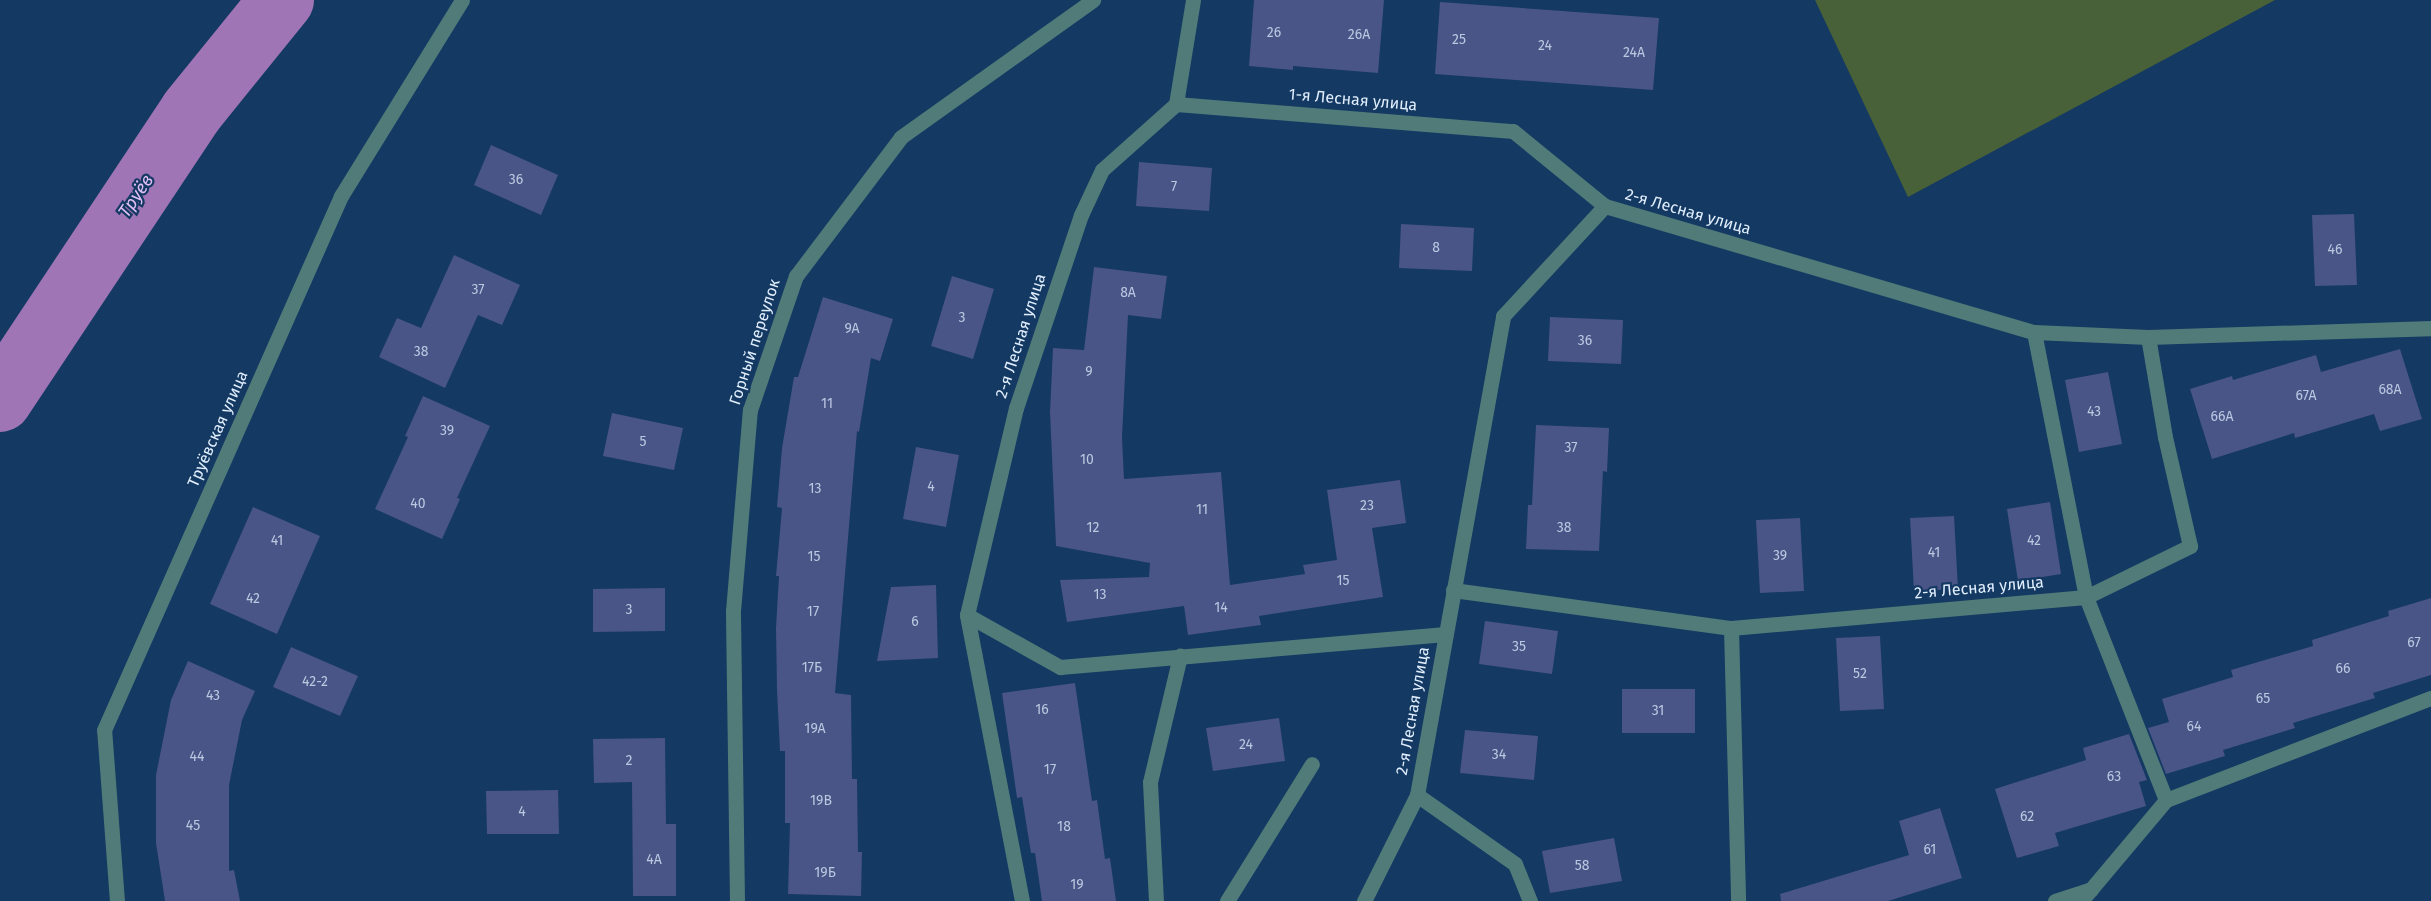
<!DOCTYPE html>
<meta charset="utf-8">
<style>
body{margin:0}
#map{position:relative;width:2431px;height:901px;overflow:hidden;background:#143962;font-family:"Fira Sans",sans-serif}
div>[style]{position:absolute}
.green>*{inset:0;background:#496139}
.river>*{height:64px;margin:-32px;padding:0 32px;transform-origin:32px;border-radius:32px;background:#9f75b5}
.building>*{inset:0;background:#495487}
.street>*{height:15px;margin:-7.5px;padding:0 7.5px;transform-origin:7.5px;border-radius:7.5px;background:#507b79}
span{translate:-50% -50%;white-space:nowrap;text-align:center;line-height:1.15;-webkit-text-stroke:4.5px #143962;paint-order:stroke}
.number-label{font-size:14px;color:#bbc8e0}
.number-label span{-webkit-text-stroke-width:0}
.street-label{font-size:16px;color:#e1eefd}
.water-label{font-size:18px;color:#e1bff4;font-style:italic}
</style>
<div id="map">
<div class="green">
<i style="clip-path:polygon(1815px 0,2275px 0,1908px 197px)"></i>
</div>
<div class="river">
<i style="left:0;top:400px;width:347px;rotate:-56.4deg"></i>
<i style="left:192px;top:111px;width:143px;rotate:-51deg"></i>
</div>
<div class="building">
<i style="clip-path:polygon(1254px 0,1384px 0,1378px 73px,1293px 66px,1293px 70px,1249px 66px)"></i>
<i style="clip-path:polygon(1440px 2px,1659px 18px,1653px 90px,1435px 74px)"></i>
<i style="clip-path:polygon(491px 145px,558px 175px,541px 215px,474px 185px)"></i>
<i style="clip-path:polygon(1139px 162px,1212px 168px,1209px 211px,1136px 206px)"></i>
<i style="clip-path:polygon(2354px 214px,2357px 285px,2315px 286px,2312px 215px)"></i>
<i style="clip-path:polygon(1401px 224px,1474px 228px,1472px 271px,1399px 268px)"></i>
<i style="clip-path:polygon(454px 255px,520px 285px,502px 325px,478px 315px,445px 388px,379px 357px,397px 318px,421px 328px)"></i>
<i style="clip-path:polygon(1094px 267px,1167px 276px,1161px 319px,1128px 315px,1122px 437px,1124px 479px,1221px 472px,1230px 585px,1305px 574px,1303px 565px,1337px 560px,1327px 490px,1400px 480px,1406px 523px,1372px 528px,1383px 597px,1259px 616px,1261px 625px,1188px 635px,1184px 606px,1067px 622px,1060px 580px,1149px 577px,1150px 563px,1056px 546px,1050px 412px,1053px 348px,1084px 350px)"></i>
<i style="clip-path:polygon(952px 276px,994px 289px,973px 359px,931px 346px)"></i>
<i style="clip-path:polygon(823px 297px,893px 319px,880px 361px,871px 358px,859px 432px,857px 431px,835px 693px,851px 695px,852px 779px,857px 779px,858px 852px,862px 852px,861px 896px,788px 894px,790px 823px,785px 823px,785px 751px,780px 751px,777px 690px,776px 628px,779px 576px,776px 576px,782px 508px,777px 507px,782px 448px,794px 377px,798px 377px)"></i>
<i style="clip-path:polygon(1550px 317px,1623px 320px,1621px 364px,1548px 361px)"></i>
<i style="clip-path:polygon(2400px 349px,2422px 419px,2380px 431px,2374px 414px,2295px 438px,2294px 433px,2212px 459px,2190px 389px,2232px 376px,2233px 380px,2316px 355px,2321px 372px)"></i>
<i style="clip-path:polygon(2108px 372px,2122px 444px,2079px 452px,2065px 380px)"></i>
<i style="clip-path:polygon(423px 396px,490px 426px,457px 498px,460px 499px,442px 539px,375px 509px,408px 437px,405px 436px)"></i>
<i style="clip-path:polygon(612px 413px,683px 428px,674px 470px,603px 456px)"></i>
<i style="clip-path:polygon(1536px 425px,1609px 428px,1607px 472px,1603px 471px,1599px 551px,1526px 549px,1528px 505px,1532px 505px)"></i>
<i style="clip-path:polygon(916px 447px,959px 455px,946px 527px,903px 519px)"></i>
<i style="clip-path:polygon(2050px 502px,2061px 574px,2018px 581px,2007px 509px)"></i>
<i style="clip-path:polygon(253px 507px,320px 536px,277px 634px,210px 604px)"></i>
<i style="clip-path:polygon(1954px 516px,1958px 589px,1914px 591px,1910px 518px)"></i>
<i style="clip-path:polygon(1800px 518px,1804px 591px,1760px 593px,1756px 520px)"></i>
<i style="clip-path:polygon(936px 585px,938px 658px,877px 661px,891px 587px)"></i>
<i style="clip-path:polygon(665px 588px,665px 631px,593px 632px,593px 589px)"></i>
<i style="clip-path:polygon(2431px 598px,2431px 675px,2373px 693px,2375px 698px,2293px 723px,2295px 728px,2223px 750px,2225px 756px,2166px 774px,2148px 728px,2169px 722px,2162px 699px,2233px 677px,2231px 670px,2313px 646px,2312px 640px,2389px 616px,2388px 611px)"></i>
<i style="clip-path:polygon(1485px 621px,1558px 631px,1552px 674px,1479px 664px)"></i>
<i style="clip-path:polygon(1880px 636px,1884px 709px,1840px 711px,1836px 638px)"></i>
<i style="clip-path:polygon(291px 647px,358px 676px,340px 716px,273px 687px)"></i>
<i style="clip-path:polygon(188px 661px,255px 691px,242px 720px,229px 785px,229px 871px,234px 870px,240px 901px,165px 901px,156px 843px,156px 775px,171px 700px)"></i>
<i style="clip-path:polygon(1075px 683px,1092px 801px,1097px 800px,1105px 859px,1110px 858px,1116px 901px,1042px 901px,1035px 853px,1031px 853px,1022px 797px,1017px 798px,1002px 693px)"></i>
<i style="clip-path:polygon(1622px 689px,1695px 689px,1695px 733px,1622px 733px)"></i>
<i style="clip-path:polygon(1279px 718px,1285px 761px,1213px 771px,1206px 728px)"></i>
<i style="clip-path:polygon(1465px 730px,1538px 736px,1534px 780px,1460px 773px)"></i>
<i style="clip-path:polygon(2129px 734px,2147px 780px,2139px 782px,2146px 806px,2055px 833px,2059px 846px,2017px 858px,1995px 789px,2086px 760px,2083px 748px)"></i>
<i style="clip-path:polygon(665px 738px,666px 824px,676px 824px,676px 896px,633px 896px,632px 782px,594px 783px,593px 739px)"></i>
<i style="clip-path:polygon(558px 790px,559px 834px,487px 834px,486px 791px)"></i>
<i style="clip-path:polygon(1940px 808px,1962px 878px,1888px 901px,1781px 901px,1780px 894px,1909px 855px,1899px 821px)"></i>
<i style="clip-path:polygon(1614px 838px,1622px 881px,1550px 893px,1542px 851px)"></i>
</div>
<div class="street">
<i style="left:1193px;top:0;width:105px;rotate:99.3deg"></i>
<i style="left:1176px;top:104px;width:338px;rotate:4.6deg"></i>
<i style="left:1513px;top:131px;width:119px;rotate:39.2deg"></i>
<i style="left:2034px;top:332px;width:270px;rotate:78.9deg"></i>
<i style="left:2086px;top:597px;width:218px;rotate:68.5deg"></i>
<i style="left:1453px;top:590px;width:281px;rotate:7.8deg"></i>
<i style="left:1731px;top:628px;width:356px;rotate:-5deg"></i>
<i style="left:2086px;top:597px;width:116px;rotate:-26.1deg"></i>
<i style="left:2190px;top:546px;width:112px;rotate:-102.9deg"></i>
<i style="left:2165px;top:437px;width:101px;rotate:-99.6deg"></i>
<i style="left:967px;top:615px;width:107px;rotate:29.2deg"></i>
<i style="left:1060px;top:667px;width:387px;rotate:-4.9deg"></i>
<i style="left:1731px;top:628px;width:273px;rotate:88.5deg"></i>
<i style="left:1417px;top:795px;width:120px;rotate:35.1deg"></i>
<i style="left:1515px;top:864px;width:40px;rotate:68deg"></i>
<i style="left:117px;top:901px;width:171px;rotate:-94.3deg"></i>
<i style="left:104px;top:730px;width:584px;rotate:-66.07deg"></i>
<i style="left:341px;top:196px;width:230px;rotate:-58.3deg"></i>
<i style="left:737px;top:901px;width:290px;rotate:-90.8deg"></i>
<i style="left:733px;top:611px;width:202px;rotate:-85.2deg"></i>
<i style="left:750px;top:410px;width:142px;rotate:-71.1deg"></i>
<i style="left:796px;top:276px;width:174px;rotate:-52.9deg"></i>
<i style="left:901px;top:137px;width:236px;rotate:-35.5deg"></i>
<i style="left:1022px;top:901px;width:291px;rotate:-100.9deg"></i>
<i style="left:967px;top:615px;width:213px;rotate:-76.7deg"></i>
<i style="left:1016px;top:408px;width:204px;rotate:-71.4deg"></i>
<i style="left:1081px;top:215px;width:50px;rotate:-65deg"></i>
<i style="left:1102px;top:170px;width:99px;rotate:-41.7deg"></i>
<i style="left:1156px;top:901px;width:119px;rotate:-92.9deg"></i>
<i style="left:1150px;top:782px;width:130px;rotate:-76.6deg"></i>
<i style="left:1227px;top:901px;width:161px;rotate:-58.2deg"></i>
<i style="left:1364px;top:901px;width:119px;rotate:-63.4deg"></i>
<i style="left:1417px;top:795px;width:487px;rotate:-79.8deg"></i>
<i style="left:1503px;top:316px;width:150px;rotate:-47.2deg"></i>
<i style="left:1605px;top:206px;width:447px;rotate:16.4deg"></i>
<i style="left:2034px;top:332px;width:114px;rotate:2.5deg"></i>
<i style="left:2148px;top:337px;width:283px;rotate:-1.8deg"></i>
<i style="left:2055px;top:901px;width:38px;rotate:-18deg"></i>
<i style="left:2081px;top:901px;width:132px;rotate:-49.9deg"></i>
<i style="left:2166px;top:800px;width:284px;rotate:-21.1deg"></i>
</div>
<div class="number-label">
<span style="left:1274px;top:33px">26</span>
<span style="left:1359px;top:35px">26А</span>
<span style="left:1459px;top:40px">25</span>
<span style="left:1545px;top:46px">24</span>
<span style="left:1634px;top:53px">24А</span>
<span style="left:516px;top:180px">36</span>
<span style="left:1174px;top:187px">7</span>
<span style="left:1436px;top:248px">8</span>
<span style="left:2335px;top:250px">46</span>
<span style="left:478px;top:290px">37</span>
<span style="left:1128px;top:293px">8А</span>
<span style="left:962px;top:318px">3</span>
<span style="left:852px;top:329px">9А</span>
<span style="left:1585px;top:341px">36</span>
<span style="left:421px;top:352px">38</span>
<span style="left:1089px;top:372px">9</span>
<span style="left:2390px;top:390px">68А</span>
<span style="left:2306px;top:396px">67А</span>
<span style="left:827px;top:404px">11</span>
<span style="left:2094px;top:412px">43</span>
<span style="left:2222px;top:417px">66А</span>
<span style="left:447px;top:431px">39</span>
<span style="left:643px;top:442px">5</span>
<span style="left:1571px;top:448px">37</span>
<span style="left:1087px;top:460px">10</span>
<span style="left:931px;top:487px">4</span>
<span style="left:815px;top:489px">13</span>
<span style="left:418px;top:504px">40</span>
<span style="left:1367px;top:506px">23</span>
<span style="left:1202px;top:510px">11</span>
<span style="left:1093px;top:528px">12</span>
<span style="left:1564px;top:528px">38</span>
<span style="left:277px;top:541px">41</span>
<span style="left:2034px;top:541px">42</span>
<span style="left:1934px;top:553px">41</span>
<span style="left:1780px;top:556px">39</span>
<span style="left:814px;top:557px">15</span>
<span style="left:1343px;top:581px">15</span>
<span style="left:1100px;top:595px">13</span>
<span style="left:253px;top:599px">42</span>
<span style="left:1221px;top:608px">14</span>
<span style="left:629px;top:610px">3</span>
<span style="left:813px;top:612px">17</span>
<span style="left:915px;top:622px">6</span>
<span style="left:2414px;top:643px">67</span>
<span style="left:1519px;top:647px">35</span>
<span style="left:812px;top:668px">17Б</span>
<span style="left:2343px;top:669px">66</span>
<span style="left:1860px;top:674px">52</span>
<span style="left:315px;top:682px">42-2</span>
<span style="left:213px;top:696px">43</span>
<span style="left:2263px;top:699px">65</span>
<span style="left:1042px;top:710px">16</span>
<span style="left:1658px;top:711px">31</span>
<span style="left:2194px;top:727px">64</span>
<span style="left:815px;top:729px">19А</span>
<span style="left:1246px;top:745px">24</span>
<span style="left:1499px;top:755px">34</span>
<span style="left:197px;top:757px">44</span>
<span style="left:629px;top:761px">2</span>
<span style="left:1050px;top:770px">17</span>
<span style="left:2114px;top:777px">63</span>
<span style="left:821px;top:801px">19В</span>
<span style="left:522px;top:812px">4</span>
<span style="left:2027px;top:817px">62</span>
<span style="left:193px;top:826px">45</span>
<span style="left:1064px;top:827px">18</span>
<span style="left:1930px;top:850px">61</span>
<span style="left:654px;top:860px">4А</span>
<span style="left:1582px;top:866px">58</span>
<span style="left:825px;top:873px">19Б</span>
<span style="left:1077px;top:885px">19</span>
</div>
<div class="street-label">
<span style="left:1353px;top:100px;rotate:5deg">1-я Лесная улица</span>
<span style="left:1688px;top:212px;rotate:16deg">2-я Лесная улица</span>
<span style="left:1021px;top:336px;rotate:-72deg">2-я Лесная улица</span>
<span style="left:755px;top:342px;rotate:-72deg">Горный переулок</span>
<span style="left:218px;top:429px;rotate:-66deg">Труёвская улица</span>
<span style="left:1979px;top:588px;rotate:-5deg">2-я Лесная улица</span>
<span style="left:1413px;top:711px;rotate:-80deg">2-я Лесная улица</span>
</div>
<div class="water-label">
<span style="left:136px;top:196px;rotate:-56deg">Труёв</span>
</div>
</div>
